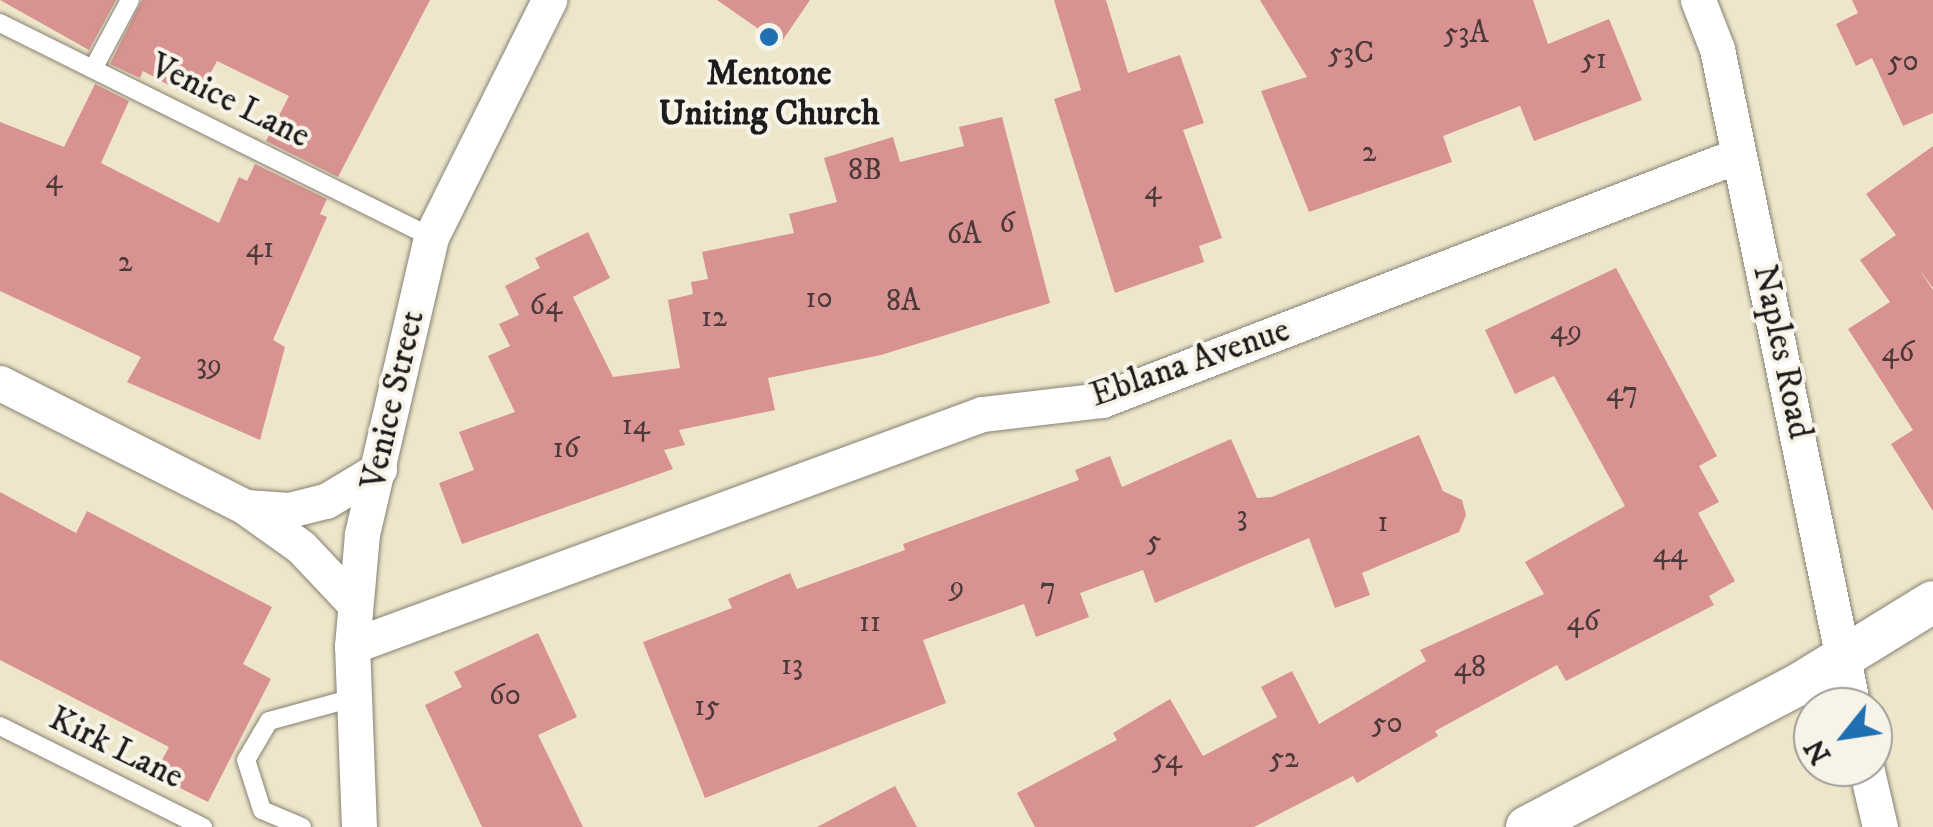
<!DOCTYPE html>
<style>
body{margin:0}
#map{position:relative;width:1933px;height:827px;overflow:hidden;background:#eee6ca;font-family:"IM FELL DW Pica",serif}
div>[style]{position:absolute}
.building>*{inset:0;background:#d89291}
.roads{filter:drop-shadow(0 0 2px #858173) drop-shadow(0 0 2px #858173)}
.service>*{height:18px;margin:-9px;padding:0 9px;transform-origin:9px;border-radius:9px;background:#fff}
.minor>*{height:35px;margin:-17.5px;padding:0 17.5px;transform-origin:17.5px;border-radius:17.5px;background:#fff}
.tertiary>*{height:42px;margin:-21px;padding:0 21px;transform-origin:21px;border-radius:21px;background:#fff}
.dots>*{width:28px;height:28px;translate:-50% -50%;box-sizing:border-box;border:5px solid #f7f3e8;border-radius:50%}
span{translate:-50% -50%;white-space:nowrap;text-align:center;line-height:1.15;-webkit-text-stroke:8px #f7f3e8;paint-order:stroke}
.number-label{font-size:30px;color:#4b3a39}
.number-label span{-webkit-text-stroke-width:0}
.poi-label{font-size:35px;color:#1c1c1c;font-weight:700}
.street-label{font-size:35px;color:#1c1c1c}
.north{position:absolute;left:1793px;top:687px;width:100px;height:100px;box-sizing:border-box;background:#f7f3e8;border:2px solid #9f9d96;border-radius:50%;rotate:240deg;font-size:28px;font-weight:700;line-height:40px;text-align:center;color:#1c1c1c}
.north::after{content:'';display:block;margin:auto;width:35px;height:45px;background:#1f6fb2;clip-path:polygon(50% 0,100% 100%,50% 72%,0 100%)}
</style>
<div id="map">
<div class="building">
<i style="clip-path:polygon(0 0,116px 0,89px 50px)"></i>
<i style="clip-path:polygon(142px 0,430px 0,338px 177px,266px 141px,289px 96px,217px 61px,196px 100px,143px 71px,140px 78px,110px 64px)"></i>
<i style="clip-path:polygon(717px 0,810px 0,780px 44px)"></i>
<i style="clip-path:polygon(1054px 0,1106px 0,1128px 73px,1180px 55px,1204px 123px,1183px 130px,1222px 238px,1199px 246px,1204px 262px,1115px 293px,1054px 99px,1081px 90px)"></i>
<i style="clip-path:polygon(1260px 0,1533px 0,1548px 44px,1609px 19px,1642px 100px,1534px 141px,1520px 106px,1443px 136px,1452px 162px,1309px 212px,1261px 91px,1307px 77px)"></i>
<i style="clip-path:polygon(1852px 0,1933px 0,1933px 113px,1903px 126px,1872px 58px,1856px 66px,1836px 24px,1858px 13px)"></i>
<i style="clip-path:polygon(95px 84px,129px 101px,101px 163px,219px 223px,239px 177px,247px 181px,255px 164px,327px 199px,320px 214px,327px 217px,273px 340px,285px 347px,260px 440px,127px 382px,141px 357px,0 291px,0 122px,64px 147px)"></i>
<i style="clip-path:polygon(1002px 117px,1050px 303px,881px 355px,768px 378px,775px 410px,679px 430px,685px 445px,664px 450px,673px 469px,462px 544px,439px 483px,474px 470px,459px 432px,515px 412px,488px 356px,510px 346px,499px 324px,519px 315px,505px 286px,540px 268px,535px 258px,588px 232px,610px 278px,573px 297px,613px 377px,680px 368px,668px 300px,693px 294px,691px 282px,708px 279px,702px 252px,794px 233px,789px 214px,837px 202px,824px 158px,893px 137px,900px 162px,964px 146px,959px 127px)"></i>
<i style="clip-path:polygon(1933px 146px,1933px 288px,1918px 268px,1933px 290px,1933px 511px,1891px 444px,1913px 430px,1848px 329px,1890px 302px,1860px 260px,1896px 235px,1866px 194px)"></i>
<i style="clip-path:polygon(1616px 268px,1717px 456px,1699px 466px,1719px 502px,1698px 513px,1735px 581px,1709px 596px,1714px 605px,1566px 681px,1557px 665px,1435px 731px,1438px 736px,1357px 783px,1353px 776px,1254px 827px,1035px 827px,1017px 793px,1117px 740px,1113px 733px,1170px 699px,1203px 756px,1277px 717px,1261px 687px,1292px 671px,1319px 724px,1426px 661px,1420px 650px,1544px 594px,1525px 562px,1625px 506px,1554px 376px,1515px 394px,1485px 330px)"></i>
<i style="clip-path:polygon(1419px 435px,1443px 491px,1462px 500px,1466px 515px,1459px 532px,1362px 573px,1370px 595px,1335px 608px,1309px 538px,1155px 603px,1143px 570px,1080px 593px,1089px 617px,1036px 637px,1024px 604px,923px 640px,946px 703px,705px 798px,643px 642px,732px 608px,728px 599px,790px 573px,797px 589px,905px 550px,903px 544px,1079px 480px,1075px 470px,1110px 456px,1122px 487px,1231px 439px,1257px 498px,1272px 497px)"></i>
<i style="clip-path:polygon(0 492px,76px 533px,87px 511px,272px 607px,243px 664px,271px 679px,208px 802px,154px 775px,169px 747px,0 660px)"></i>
<i style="clip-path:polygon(538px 633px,577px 717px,538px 735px,583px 827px,482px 827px,425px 705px,462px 687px,454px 672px)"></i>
<i style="clip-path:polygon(895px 786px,917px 827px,817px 827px)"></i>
</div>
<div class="roads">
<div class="service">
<i style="left:0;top:23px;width:481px;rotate:26.4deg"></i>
<i style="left:93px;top:69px;width:78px;rotate:-61.8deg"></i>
<i style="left:0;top:726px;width:227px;rotate:26.5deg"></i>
<i style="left:302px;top:827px;width:43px;rotate:-157deg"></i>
<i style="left:262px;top:810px;width:52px;rotate:-107.7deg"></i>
<i style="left:246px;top:760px;width:45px;rotate:-59.5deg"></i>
<i style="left:269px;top:721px;width:87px;rotate:-15.3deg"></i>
</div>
<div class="minor">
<i style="left:1698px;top:0;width:53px;rotate:68.8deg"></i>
<i style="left:1717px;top:49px;width:672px;rotate:78.32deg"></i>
<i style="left:0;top:383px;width:275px;rotate:26.8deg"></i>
<i style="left:245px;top:507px;width:69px;rotate:35.5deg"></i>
<i style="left:301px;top:547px;width:77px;rotate:46.6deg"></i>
<i style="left:246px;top:507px;width:43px;rotate:4deg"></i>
<i style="left:289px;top:510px;width:38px;rotate:-14deg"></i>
<i style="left:326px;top:501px;width:62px;rotate:-31.1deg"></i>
<i style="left:352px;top:646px;width:671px;rotate:-20.22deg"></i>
<i style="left:982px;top:414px;width:121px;rotate:-6.7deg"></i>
<i style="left:1102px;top:400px;width:682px;rotate:-21.04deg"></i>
<i style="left:1866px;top:767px;width:62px;rotate:76.9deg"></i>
<i style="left:359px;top:827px;width:181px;rotate:-92.2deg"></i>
<i style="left:352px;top:646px;width:112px;rotate:-84.9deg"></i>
<i style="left:362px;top:534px;width:305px;rotate:-76.9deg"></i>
<i style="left:431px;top:237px;width:265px;rotate:-63.5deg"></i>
</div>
<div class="tertiary">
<i style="left:1527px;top:827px;width:306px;rotate:-27.7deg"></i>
<i style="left:1798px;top:685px;width:158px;rotate:-31.6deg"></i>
</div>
</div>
<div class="dots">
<i style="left:769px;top:37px;background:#1f6fb2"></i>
</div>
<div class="number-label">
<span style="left:1466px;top:34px">53A</span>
<span style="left:1351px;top:54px">53C</span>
<span style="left:1594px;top:60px">51</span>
<span style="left:1903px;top:62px">50</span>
<span style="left:1369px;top:153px">2</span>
<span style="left:865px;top:171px">8B</span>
<span style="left:54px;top:180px">4</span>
<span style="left:1153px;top:191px">4</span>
<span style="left:1007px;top:224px">6</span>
<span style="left:964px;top:235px">6A</span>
<span style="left:260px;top:249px">41</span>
<span style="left:125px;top:263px">2</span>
<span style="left:819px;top:299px">10</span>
<span style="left:903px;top:302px">8A</span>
<span style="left:546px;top:306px">64</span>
<span style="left:714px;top:318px">12</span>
<span style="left:1566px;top:331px">49</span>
<span style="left:1898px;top:353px">46</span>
<span style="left:209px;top:365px">39</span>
<span style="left:1622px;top:393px">47</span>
<span style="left:636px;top:426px">14</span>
<span style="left:566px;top:449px">16</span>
<span style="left:1242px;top:517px">3</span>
<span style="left:1383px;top:523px">1</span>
<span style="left:1154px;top:542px">5</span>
<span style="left:1670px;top:554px">44</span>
<span style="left:957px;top:587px">9</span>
<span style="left:1048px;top:589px">7</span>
<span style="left:1583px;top:622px">46</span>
<span style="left:870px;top:623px">11</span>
<span style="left:792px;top:666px">13</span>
<span style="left:1470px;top:668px">48</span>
<span style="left:505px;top:696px">60</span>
<span style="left:707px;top:707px">15</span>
<span style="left:1387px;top:724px">50</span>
<span style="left:1284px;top:759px">52</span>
<span style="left:1167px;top:760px">54</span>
</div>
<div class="poi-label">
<span style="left:769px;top:94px">Mentone<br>Uniting Church</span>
</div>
<div class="street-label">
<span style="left:230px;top:101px;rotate:26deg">Venice Lane</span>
<span style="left:1782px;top:352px;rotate:78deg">Naples Road</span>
<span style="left:1190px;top:363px;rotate:-19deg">Eblana Avenue</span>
<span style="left:393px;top:400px;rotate:-77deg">Venice Street</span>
<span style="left:116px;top:748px;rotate:26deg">Kirk Lane</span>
</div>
<div class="north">N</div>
</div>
